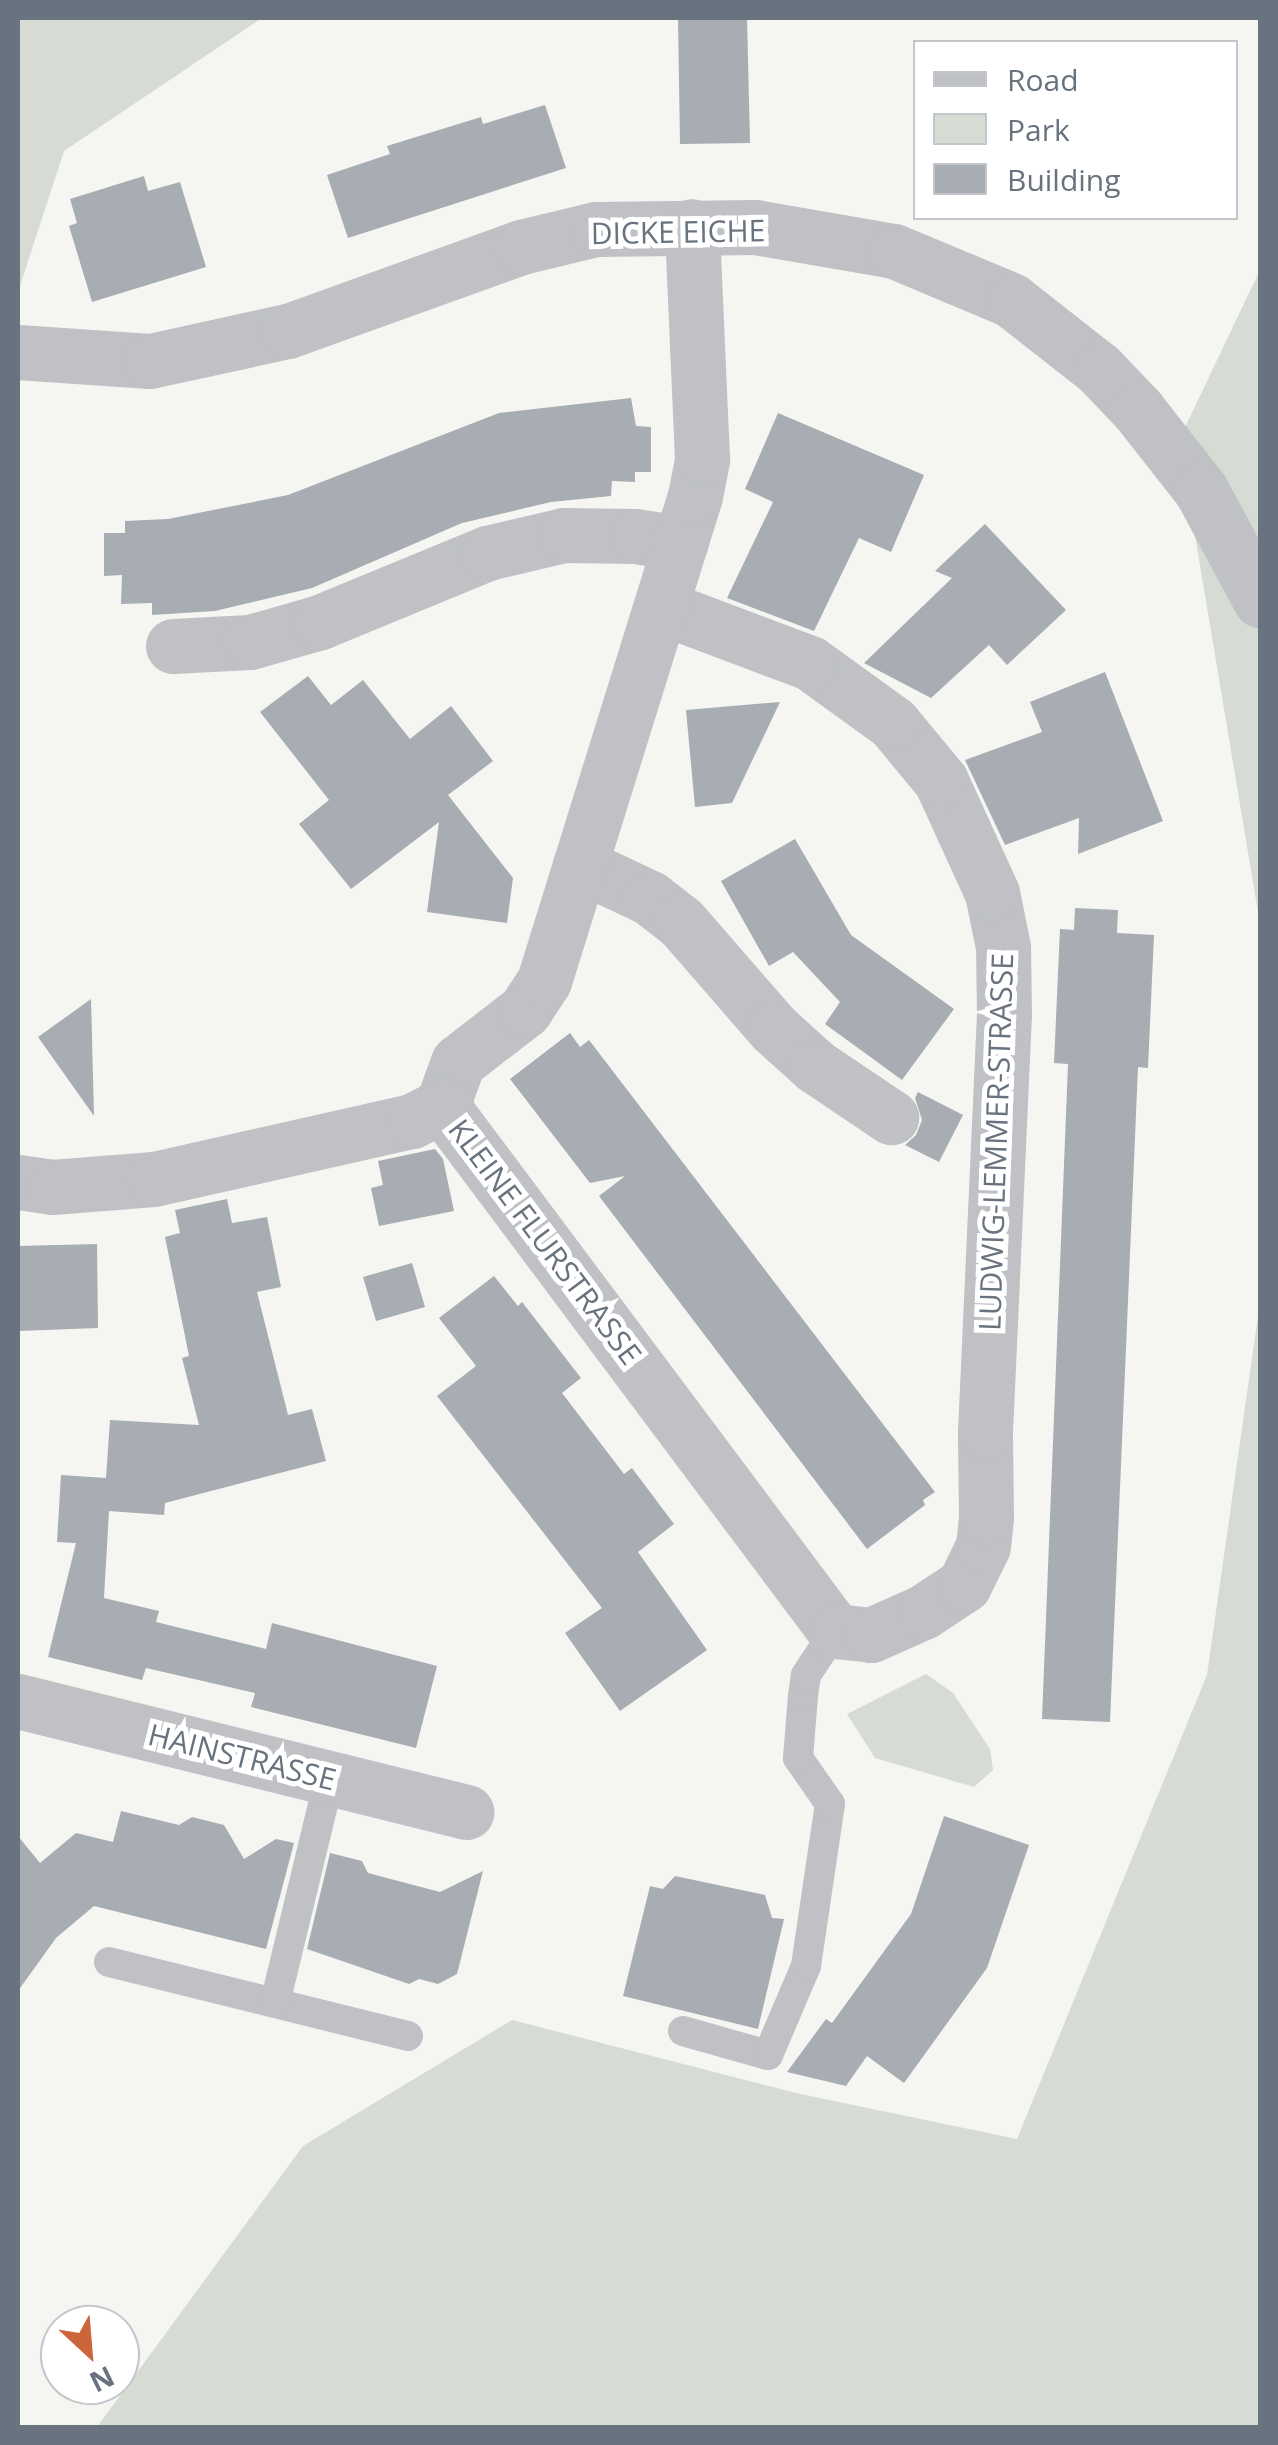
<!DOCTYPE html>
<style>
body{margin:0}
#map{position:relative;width:1278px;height:2445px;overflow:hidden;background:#f5f5f2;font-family:"Open Sans",sans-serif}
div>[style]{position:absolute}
.green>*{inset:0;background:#d6dbd4}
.building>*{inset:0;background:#a8adb3}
.lane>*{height:30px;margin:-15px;padding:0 15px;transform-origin:15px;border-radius:15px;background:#bfc1c5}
.street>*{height:55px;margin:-27.5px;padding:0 27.5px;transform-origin:27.5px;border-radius:27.5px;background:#bfc1c5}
span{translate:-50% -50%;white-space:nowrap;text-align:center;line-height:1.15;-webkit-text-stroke:10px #fff;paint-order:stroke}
.street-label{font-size:30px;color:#68737f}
.frame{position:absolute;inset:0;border:20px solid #68737f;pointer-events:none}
.legend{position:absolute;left:913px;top:40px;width:325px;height:180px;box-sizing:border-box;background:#fff;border:2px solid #c3c7cc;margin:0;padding:12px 18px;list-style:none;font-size:30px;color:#68737f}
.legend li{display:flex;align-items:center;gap:20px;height:50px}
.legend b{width:50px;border:2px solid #c3c7cc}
.north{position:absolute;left:40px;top:2305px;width:100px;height:100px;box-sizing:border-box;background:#fff;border:2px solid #c3c7cc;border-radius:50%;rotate:154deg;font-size:28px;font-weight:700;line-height:40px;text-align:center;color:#68737f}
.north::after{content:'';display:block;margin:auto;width:35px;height:45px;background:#cd653a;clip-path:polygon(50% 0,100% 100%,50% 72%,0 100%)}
</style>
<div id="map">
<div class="green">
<i style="clip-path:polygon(18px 18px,262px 18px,64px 151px,18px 292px)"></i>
<i style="clip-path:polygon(1260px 270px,1260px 924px,1179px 440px)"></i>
<i style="clip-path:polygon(1260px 1302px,1260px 2427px,97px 2427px,303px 2146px,512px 2020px,800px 2094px,1017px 2139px,1207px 1675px)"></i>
<i style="clip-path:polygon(926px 1674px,953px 1693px,990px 1749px,993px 1770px,974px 1787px,875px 1758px,847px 1714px)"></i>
</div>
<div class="building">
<i style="clip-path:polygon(678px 18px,747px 18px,750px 143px,680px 144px)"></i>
<i style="clip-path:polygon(545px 105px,566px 168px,348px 238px,327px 175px,390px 154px,387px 146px,481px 117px,483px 124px)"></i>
<i style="clip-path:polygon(144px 176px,148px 191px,180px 182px,206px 267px,92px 302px,69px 226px,77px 223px,70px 199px)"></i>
<i style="clip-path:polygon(631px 398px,636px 426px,651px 427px,651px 472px,635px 472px,635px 482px,612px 481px,611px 496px,551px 502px,462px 523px,312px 588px,215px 611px,152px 615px,152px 603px,121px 604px,122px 575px,104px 576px,104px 533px,125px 533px,125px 521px,168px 519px,288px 495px,499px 413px)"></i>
<i style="clip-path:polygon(778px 413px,924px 475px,891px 552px,859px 538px,814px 631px,727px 598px,773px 502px,745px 489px)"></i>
<i style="clip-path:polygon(985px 524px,1066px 610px,1007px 665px,989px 645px,931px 698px,864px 663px,952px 578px,935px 571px)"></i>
<i style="clip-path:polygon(1105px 672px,1163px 821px,1078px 854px,1079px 818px,1005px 845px,965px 760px,1042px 732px,1030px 702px)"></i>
<i style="clip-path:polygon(308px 676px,331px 705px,363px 680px,410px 739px,451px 706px,493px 761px,448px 795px,513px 878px,507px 923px,427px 912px,439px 822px,351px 889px,299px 824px,329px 800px,260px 712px)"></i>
<i style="clip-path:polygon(780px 702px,732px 803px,695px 807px,686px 710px)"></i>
<i style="clip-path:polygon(795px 839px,851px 935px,954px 1009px,902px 1080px,825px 1024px,840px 1002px,793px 952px,769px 966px,721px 881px)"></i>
<i style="clip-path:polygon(1075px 908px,1118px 910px,1117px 933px,1154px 935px,1148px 1068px,1138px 1067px,1110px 1722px,1042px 1719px,1068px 1064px,1054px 1063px,1060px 929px,1074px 930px)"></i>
<i style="clip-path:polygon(91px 999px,94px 1116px,38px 1037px)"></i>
<i style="clip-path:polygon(570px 1033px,580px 1047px,589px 1040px,935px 1492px,923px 1500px,925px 1505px,867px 1549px,599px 1196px,625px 1176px,590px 1183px,510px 1079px)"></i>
<i style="clip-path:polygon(918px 1092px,963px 1115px,939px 1162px,905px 1145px,916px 1135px,922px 1120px,915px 1098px)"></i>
<i style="clip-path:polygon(435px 1149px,443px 1159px,454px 1211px,379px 1226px,371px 1188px,383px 1185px,378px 1161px)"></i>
<i style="clip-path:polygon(227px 1199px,232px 1223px,267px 1217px,281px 1287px,257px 1292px,288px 1415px,312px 1409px,326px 1461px,165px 1503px,164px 1515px,109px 1511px,104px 1598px,159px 1611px,156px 1622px,266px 1649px,272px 1623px,437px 1666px,416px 1748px,251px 1707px,255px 1693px,146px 1668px,142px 1680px,48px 1657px,76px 1543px,57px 1542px,61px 1475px,106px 1478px,110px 1420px,199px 1425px,182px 1358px,189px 1356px,165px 1237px,180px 1233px,175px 1210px)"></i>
<i style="clip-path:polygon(97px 1244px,98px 1328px,18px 1331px,18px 1246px)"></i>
<i style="clip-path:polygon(412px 1263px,425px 1307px,376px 1321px,363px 1277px)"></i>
<i style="clip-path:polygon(494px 1276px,518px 1306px,522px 1302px,581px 1378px,562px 1393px,624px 1474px,632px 1468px,674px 1524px,638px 1552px,707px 1650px,620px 1711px,565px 1633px,602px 1608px,437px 1396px,476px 1366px,439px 1318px)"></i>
<i style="clip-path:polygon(121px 1811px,179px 1825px,192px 1817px,224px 1825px,244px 1859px,276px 1839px,294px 1843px,266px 1949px,94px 1906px,56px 1938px,18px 1991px,18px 1836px,40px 1863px,76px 1833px,113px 1842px)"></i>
<i style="clip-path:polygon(944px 1816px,1029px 1845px,987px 1968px,904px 2083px,867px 2056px,846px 2086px,787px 2072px,826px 2019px,832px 2023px,911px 1914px)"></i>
<i style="clip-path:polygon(330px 1853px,362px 1861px,368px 1873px,440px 1892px,483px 1871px,457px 1974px,438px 1984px,419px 1979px,409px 1984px,307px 1949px)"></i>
<i style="clip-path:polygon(675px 1876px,765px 1895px,772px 1918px,784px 1919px,758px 2029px,623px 1996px,650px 1886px,663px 1889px)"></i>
</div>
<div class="lane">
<i style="left:109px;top:1962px;width:308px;rotate:13.9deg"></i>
<i style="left:275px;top:2003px;width:230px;rotate:-76.4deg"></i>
<i style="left:683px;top:2031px;width:88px;rotate:15.8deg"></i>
<i style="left:768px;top:2055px;width:97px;rotate:-66.9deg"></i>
<i style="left:806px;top:1966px;width:164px;rotate:-81.6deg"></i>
<i style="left:830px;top:1804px;width:56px;rotate:-124.8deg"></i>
<i style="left:798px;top:1758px;width:62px;rotate:-85.4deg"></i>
<i style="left:803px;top:1696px;width:21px;rotate:-82deg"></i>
<i style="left:806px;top:1675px;width:53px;rotate:-56.6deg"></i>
</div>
<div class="street">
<i style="left:18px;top:352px;width:132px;rotate:3.9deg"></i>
<i style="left:150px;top:361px;width:141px;rotate:-12.3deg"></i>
<i style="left:288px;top:331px;width:248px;rotate:-19.8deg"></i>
<i style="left:521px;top:247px;width:77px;rotate:-13.5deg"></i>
<i style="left:596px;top:229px;width:159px;rotate:-0.7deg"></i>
<i style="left:755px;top:227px;width:141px;rotate:9.8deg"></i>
<i style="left:894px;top:251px;width:127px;rotate:22.7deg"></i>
<i style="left:1011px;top:300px;width:112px;rotate:38.1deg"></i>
<i style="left:1099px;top:369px;width:57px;rotate:46.4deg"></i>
<i style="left:1138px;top:410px;width:102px;rotate:51.8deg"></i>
<i style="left:1201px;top:490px;width:125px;rotate:61.8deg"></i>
<i style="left:173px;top:646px;width:77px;rotate:-3deg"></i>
<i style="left:250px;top:642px;width:73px;rotate:-15.9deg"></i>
<i style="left:320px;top:622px;width:181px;rotate:-22.4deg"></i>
<i style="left:487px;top:553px;width:79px;rotate:-13.2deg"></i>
<i style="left:564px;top:535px;width:71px;rotate:0.8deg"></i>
<i style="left:635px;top:536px;width:46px;rotate:8.8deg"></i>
<i style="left:580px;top:865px;width:77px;rotate:25.2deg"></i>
<i style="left:650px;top:898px;width:39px;rotate:38deg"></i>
<i style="left:681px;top:922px;width:140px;rotate:49deg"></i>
<i style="left:773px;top:1028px;width:57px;rotate:42.1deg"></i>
<i style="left:815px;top:1066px;width:92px;rotate:33.9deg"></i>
<i style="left:442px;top:1106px;width:656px;rotate:53.18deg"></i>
<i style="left:835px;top:1631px;width:36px;rotate:6deg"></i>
<i style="left:871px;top:1635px;width:57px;rotate:-23.9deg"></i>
<i style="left:923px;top:1612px;width:49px;rotate:-33.4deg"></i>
<i style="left:964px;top:1585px;width:43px;rotate:-64deg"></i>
<i style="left:983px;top:1546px;width:29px;rotate:-84deg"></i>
<i style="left:986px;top:1517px;width:85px;rotate:-90.7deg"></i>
<i style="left:985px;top:1432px;width:417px;rotate:-87.4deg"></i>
<i style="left:1004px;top:1015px;width:68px;rotate:-90.8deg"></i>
<i style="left:1003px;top:947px;width:55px;rotate:-101.5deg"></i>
<i style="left:992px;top:893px;width:123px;rotate:-114.5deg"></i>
<i style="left:941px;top:781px;width:75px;rotate:-129.6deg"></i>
<i style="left:893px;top:723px;width:102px;rotate:-144.1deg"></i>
<i style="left:810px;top:663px;width:159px;rotate:-159.4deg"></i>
<i style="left:442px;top:1106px;width:47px;rotate:-70deg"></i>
<i style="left:458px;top:1062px;width:85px;rotate:-37.8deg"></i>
<i style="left:525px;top:1010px;width:35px;rotate:-57deg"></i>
<i style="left:544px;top:981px;width:508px;rotate:-72.71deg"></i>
<i style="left:695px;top:496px;width:38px;rotate:-79deg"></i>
<i style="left:702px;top:459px;width:233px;rotate:-92.5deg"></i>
<i style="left:18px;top:1182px;width:34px;rotate:8deg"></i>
<i style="left:52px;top:1187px;width:102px;rotate:-4.5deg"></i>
<i style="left:154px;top:1179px;width:264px;rotate:-12.7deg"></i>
<i style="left:412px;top:1121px;width:34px;rotate:-27deg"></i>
<i style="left:18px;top:1701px;width:462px;rotate:13.9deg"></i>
</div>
<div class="street-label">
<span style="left:678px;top:232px;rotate:-1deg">DICKE EICHE</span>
<span style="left:996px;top:1142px;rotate:-88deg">LUDWIG-LEMMER-STRASSE</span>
<span style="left:545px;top:1242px;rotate:53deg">KLEINE FLURSTRASSE</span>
<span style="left:242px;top:1757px;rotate:14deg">HAINSTRASSE</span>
</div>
<div class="frame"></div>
<ul class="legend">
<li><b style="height:12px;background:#bfc1c5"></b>Road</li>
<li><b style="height:28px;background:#d6dbd4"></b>Park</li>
<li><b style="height:28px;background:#a8adb3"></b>Building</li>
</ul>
<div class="north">N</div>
</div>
